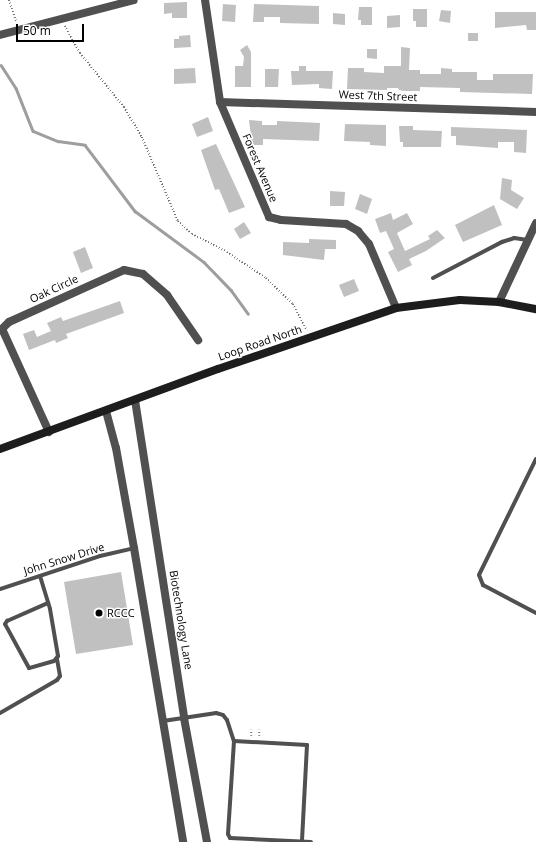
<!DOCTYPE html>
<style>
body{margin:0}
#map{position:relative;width:536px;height:842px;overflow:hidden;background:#fff;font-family:"Open Sans",sans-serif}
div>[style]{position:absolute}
.stream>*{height:2.5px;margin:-1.25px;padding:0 1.25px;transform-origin:1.25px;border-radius:1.25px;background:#9e9e9e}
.building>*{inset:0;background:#c0c0c0}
.path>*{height:1.5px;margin-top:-0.75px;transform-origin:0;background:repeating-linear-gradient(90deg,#727272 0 1px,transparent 0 3px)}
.service>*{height:4px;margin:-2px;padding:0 2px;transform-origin:2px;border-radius:2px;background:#505050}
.minor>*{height:8px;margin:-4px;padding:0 4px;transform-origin:4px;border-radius:4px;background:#505050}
.tertiary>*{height:8px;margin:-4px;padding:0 4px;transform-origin:4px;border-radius:4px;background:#505050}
.secondary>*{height:8px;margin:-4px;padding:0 4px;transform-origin:4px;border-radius:4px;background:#1d1d1d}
.dots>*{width:11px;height:11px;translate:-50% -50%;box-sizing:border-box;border:2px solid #fff;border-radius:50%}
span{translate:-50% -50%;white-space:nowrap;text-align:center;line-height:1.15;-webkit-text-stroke:3px #fff;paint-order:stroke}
.street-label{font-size:11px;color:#000}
.poi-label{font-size:11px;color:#000}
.left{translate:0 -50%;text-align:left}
.scale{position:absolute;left:16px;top:24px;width:68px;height:18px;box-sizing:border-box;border:2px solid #000;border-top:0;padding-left:5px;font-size:12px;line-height:14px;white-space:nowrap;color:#000;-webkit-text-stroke:3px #fff;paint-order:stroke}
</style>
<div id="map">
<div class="stream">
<i style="left:1px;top:65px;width:27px;rotate:57deg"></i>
<i style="left:16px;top:88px;width:46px;rotate:68.4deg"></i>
<i style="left:33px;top:131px;width:27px;rotate:22deg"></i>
<i style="left:58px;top:141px;width:27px;rotate:8deg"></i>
<i style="left:85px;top:145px;width:83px;rotate:52.9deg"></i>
<i style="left:135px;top:211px;width:86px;rotate:36.5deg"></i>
<i style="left:204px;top:262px;width:39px;rotate:46deg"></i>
<i style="left:231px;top:290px;width:29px;rotate:54deg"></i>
</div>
<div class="building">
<i style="clip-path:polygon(187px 2px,187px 18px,172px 18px,172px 13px,164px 14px,164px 3px)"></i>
<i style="clip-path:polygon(223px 4px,236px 5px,235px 22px,222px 21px)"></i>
<i style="clip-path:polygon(254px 4px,319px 6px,319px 24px,280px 23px,280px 17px,264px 17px,264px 22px,253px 22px)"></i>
<i style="clip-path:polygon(359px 7px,372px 7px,372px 25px,361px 25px,361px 20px,358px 20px)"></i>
<i style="clip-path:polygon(413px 9px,427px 9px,427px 27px,416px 27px,416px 21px,413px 21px)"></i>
<i style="clip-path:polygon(441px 10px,451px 11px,450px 23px,439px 21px)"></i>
<i style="clip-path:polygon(495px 12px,536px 12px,536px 30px,527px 30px,526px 25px,495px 28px)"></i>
<i style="clip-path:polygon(333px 13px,345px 14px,345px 25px,333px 24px)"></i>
<i style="clip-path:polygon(400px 15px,400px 27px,387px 28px,387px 16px)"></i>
<i style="clip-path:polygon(468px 33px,478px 33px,478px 41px,468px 41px)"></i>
<i style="clip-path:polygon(190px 35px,191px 47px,174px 48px,174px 39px,179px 39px,179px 36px)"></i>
<i style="clip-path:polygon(247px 45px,251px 52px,251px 87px,235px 87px,235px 66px,243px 66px,244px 57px,240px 50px)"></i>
<i style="clip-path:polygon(401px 47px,410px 48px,409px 70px,420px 70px,420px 74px,441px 74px,441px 68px,452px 69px,452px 72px,477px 72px,477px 80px,493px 80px,493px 74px,533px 74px,532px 94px,460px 92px,460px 88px,420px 87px,420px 91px,404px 91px,399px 90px,398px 88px,387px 88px,387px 90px,347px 89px,348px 68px,364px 68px,364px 72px,384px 73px,384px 66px,401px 66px)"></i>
<i style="clip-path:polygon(367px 49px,377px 49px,377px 59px,367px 58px)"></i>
<i style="clip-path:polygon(299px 66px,306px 66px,306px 71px,333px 71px,332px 89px,319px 88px,319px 84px,292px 85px,291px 71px,299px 71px)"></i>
<i style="clip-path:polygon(195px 68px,196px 83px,174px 84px,174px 69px)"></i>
<i style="clip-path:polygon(265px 69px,279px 69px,278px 87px,265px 87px)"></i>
<i style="clip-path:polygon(208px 117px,213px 131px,197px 137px,192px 124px)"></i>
<i style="clip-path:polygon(249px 120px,262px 121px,262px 125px,277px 125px,277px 121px,320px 123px,319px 141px,263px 139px,263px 145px,252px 145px)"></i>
<i style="clip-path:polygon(345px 124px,386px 125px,386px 146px,370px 145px,370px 142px,344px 141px)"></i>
<i style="clip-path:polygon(399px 126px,413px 126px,413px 130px,442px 131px,441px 147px,403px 147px,403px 142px,400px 142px)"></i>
<i style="clip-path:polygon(451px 127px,527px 130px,526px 153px,514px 152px,514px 142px,498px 142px,498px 148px,456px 145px,456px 136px,451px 136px)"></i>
<i style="clip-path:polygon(216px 144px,245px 207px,229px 213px,219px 189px,215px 190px,201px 150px)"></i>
<i style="clip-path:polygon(502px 178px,512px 180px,511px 190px,524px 198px,517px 209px,500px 199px)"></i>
<i style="clip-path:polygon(330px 191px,345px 192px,344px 206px,330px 206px)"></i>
<i style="clip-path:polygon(360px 194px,372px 199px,367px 214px,355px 209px)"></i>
<i style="clip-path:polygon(494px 205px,502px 225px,463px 242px,455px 225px)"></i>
<i style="clip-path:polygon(391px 213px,393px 220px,407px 213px,413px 224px,397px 233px,405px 251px,430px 239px,428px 236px,437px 230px,445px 238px,426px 251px,409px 259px,412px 265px,398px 272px,388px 252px,394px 249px,386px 231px,380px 233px,375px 219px)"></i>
<i style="clip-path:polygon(244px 222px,251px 233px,240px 239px,234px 229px)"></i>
<i style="clip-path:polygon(309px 239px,336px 240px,336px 249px,325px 249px,324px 260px,283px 255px,283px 242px,309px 243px)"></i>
<i style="clip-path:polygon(85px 247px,93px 268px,81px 273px,73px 252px)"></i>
<i style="clip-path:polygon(354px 279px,359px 291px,344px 297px,339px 285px)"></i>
<i style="clip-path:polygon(120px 301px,124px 313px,66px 334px,68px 338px,56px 343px,55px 340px,29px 350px,23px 334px,34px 330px,37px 337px,51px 331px,47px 323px,61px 317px,63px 321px)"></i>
<i style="clip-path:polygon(121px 572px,133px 645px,76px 654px,64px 582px)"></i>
</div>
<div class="path">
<i style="left:9px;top:0;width:24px;rotate:71deg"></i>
<i style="left:65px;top:26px;width:31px;rotate:61deg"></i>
<i style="left:80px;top:53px;width:70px;rotate:50.8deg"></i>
<i style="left:124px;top:107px;width:35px;rotate:59deg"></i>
<i style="left:142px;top:137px;width:91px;rotate:66.8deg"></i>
<i style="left:178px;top:221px;width:19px;rotate:43deg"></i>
<i style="left:192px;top:234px;width:39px;rotate:27deg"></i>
<i style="left:227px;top:252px;width:47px;rotate:33.7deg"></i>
<i style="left:266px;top:278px;width:37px;rotate:44deg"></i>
<i style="left:293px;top:304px;width:30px;rotate:62deg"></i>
<i style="left:251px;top:736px;width:6px;rotate:-90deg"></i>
<i style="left:259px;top:736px;width:6px;rotate:-90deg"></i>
</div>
<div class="service">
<i style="left:433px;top:278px;width:78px;rotate:-27.6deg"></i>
<i style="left:502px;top:242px;width:13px;rotate:-18deg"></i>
<i style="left:514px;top:238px;width:14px;rotate:8deg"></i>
<i style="left:536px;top:459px;width:129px;rotate:116.2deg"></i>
<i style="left:479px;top:575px;width:11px;rotate:68deg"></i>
<i style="left:483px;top:585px;width:60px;rotate:27.8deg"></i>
<i style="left:40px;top:576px;width:34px;rotate:73deg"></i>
<i style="left:50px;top:609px;width:48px;rotate:80.3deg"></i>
<i style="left:58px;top:656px;width:6px;rotate:129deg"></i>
<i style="left:54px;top:661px;width:26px;rotate:164deg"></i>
<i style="left:29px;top:668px;width:50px;rotate:-118.6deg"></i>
<i style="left:5px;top:624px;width:4px;rotate:-56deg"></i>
<i style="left:7px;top:621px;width:45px;rotate:-23.7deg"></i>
<i style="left:0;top:589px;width:105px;rotate:-18.3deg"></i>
<i style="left:100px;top:556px;width:35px;rotate:-13deg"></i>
<i style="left:0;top:713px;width:66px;rotate:-30.1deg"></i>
<i style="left:57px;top:680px;width:5px;rotate:-53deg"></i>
<i style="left:60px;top:676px;width:17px;rotate:-100deg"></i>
<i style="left:163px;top:721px;width:54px;rotate:-8.6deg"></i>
<i style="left:216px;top:713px;width:7px;rotate:16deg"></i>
<i style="left:223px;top:715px;width:6px;rotate:51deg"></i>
<i style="left:227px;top:720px;width:22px;rotate:72deg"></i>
<i style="left:234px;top:741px;width:93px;rotate:93.7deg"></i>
<i style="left:228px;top:834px;width:4px;rotate:63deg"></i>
<i style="left:230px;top:838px;width:81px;rotate:2.8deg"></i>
<i style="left:234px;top:741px;width:73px;rotate:3.1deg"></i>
<i style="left:307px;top:745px;width:95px;rotate:93deg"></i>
</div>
<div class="minor">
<i style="left:205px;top:0;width:103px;rotate:81.6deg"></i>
<i style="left:220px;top:102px;width:125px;rotate:66.9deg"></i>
<i style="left:269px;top:217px;width:12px;rotate:14deg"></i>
<i style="left:281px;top:220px;width:65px;rotate:3.5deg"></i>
<i style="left:346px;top:224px;width:14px;rotate:30deg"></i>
<i style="left:358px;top:231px;width:17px;rotate:50deg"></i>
<i style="left:369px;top:244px;width:69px;rotate:67.1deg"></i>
<i style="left:0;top:35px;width:138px;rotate:-14.6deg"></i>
<i style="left:220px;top:102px;width:316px;rotate:1.8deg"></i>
<i style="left:499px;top:302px;width:87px;rotate:-64.9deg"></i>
<i style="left:49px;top:432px;width:113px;rotate:-114.5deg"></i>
<i style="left:2px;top:329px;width:10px;rotate:-45deg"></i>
<i style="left:9px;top:322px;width:126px;rotate:-24.3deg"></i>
<i style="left:124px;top:270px;width:19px;rotate:12deg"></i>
<i style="left:143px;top:274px;width:32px;rotate:41deg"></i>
<i style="left:167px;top:295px;width:55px;rotate:55.4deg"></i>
</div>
<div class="tertiary">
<i style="left:135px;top:400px;width:322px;rotate:81.2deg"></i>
<i style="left:184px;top:718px;width:126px;rotate:79.5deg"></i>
<i style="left:106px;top:411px;width:38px;rotate:75deg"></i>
<i style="left:116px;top:448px;width:102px;rotate:79.8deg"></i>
<i style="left:134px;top:548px;width:298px;rotate:80.5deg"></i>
</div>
<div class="secondary">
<i style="left:0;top:449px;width:232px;rotate:-20.2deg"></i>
<i style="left:218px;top:369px;width:188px;rotate:-18.9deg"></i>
<i style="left:396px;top:308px;width:64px;rotate:-7.1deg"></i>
<i style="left:460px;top:300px;width:39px;rotate:3deg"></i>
<i style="left:499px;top:302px;width:38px;rotate:11deg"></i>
</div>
<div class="dots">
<i style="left:99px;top:613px;background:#000"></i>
</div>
<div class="street-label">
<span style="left:378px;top:96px;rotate:2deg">West 7th Street</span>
<span style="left:260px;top:168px;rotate:67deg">Forest Avenue</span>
<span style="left:54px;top:289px;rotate:-25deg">Oak Circle</span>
<span style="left:260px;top:343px;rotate:-19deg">Loop Road North</span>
<span style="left:64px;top:559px;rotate:-17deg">John Snow Drive</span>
<span style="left:181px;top:620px;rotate:81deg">Biotechnology Lane</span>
</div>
<div class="poi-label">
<span class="left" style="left:107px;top:613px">RCCC</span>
</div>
<div class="scale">50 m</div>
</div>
